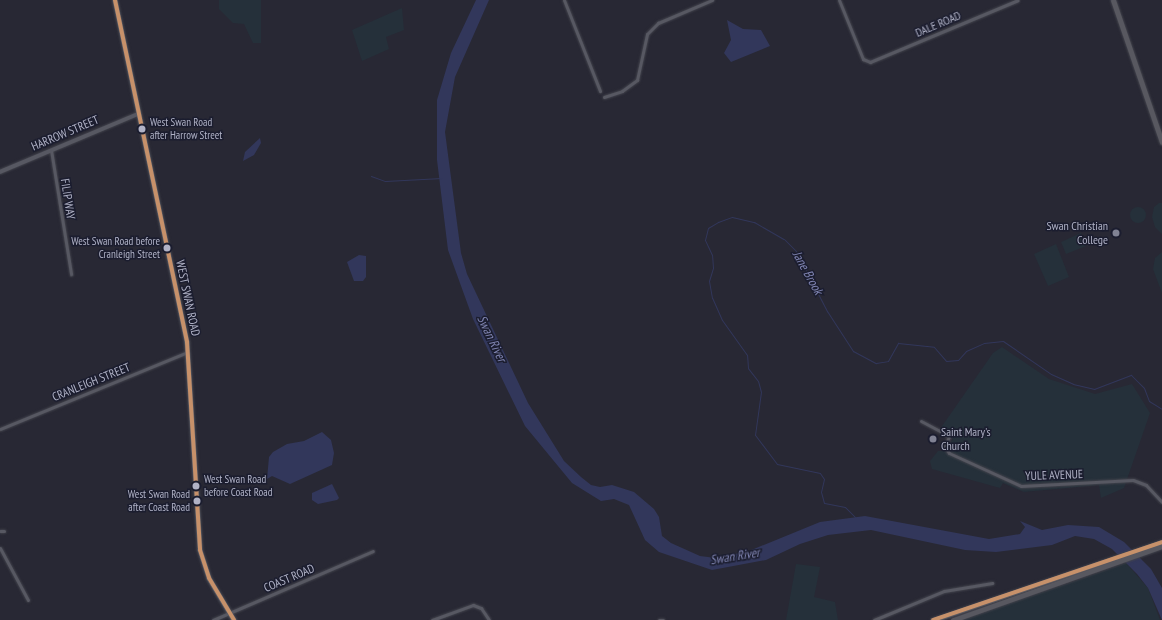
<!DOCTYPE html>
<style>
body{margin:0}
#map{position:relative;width:1162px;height:620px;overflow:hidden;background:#282834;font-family:"PT Sans Narrow",sans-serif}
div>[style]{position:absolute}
.green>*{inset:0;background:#25303a}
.round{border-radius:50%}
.water>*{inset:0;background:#32375b}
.stream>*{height:1px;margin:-0.5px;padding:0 0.5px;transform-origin:0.5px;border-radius:0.5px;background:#32375b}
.roads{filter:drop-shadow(0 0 1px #42434c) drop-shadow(0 0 1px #42434c)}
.minor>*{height:3px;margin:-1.5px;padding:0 1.5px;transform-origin:1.5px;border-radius:1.5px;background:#575862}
.tertiary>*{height:3.5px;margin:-1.75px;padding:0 1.75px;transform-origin:1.75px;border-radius:1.75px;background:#575862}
.primary>*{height:4.5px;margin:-2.25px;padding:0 2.25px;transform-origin:2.25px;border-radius:2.25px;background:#595a64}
.trunk>*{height:5px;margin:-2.5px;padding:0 2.5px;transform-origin:2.5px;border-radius:2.5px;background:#585860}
.bus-1>*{height:4px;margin:-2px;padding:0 2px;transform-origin:2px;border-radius:2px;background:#c7916a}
.dots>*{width:11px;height:11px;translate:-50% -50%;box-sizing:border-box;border:2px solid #1b1d2f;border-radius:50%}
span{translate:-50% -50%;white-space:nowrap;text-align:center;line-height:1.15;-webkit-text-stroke:3px #1b1d2f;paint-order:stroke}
.bus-label{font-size:11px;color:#b0b2c6}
.left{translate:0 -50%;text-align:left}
.right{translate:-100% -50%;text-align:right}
.street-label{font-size:12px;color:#b0b2c6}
.poi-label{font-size:12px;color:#b0b2c6}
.water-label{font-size:13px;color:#8085b2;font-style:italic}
</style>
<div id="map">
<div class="green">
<i style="clip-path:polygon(219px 0,261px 0,261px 43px,253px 43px,244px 24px,233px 23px,219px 9px)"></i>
<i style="clip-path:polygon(402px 8px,404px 30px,386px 37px,389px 49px,362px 61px,352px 30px)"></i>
<i style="clip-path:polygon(1159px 203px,1162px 203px,1162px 234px,1155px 227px,1152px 217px,1154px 207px)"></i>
<i class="round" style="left:1130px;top:207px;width:16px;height:16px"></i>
<i style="clip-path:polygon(1081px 233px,1086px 246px,1066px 254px,1061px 242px)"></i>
<i style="clip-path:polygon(1056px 244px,1069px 277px,1048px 286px,1034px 254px)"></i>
<i style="clip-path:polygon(1162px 252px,1162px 293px,1153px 269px,1155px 258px)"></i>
<i style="clip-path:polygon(1002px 347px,1049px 379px,1095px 394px,1132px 384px,1150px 413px,1124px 488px,1101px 498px,1099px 485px,1024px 492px,1003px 483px,1000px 488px,932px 469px,930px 461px,938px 451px,944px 451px,953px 439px,940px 429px,993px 353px)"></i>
<i style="clip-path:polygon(1126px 563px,1148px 588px,1160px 620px,962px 620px)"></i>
<i style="clip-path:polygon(796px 564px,820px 567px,814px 597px,835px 602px,838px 620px,786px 620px)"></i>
</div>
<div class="water">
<i style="clip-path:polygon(476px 0,489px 0,455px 77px,445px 132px,461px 253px,467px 274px,528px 403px,564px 461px,581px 477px,591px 485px,600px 487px,612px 485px,634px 492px,654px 509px,659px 517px,662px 536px,671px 543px,700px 556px,716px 558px,749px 551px,820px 522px,865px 516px,989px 539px,1020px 534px,1025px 527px,1020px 521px,1042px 530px,1068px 525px,1099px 527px,1124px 542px,1151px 569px,1162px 588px,1162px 620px,1148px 588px,1137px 574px,1112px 549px,1094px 539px,1075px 536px,1052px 545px,996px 552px,965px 550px,871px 530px,828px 535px,800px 544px,766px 560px,712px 570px,659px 552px,645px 540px,629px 505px,614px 499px,601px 501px,572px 483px,525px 426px,473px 319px,448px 250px,437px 160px,437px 100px,451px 53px)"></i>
<i style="clip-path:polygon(727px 20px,743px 29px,761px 30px,770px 46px,731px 62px,724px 53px,731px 40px)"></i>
<i style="clip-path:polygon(260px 138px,261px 143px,254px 155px,243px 161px,245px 152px)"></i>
<i style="clip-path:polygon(359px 255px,366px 256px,366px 277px,363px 281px,354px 281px,347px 262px)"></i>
<i style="clip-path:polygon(322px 432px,331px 440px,334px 453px,332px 465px,290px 484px,272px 476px,267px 479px,269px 457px,273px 452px,287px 444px,304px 441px)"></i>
<i style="clip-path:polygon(332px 484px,339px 498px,337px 500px,318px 504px,312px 500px,312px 493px)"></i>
</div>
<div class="stream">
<i style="left:371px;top:176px;width:15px;rotate:20deg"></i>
<i style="left:385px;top:181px;width:57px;rotate:-3deg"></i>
<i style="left:855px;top:517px;width:14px;rotate:-135deg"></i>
<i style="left:845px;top:507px;width:21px;rotate:-169deg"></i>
<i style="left:824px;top:503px;width:11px;rotate:-105deg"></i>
<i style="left:821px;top:492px;width:13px;rotate:-77deg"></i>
<i style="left:824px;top:479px;width:7px;rotate:-124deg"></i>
<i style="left:820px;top:473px;width:44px;rotate:-168.2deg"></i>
<i style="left:777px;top:464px;width:36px;rotate:-127deg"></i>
<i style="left:755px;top:435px;width:43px;rotate:-82.1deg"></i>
<i style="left:761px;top:392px;width:11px;rotate:-105deg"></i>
<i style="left:758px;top:381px;width:16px;rotate:-128deg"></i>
<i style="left:748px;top:368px;width:13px;rotate:-94deg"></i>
<i style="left:747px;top:355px;width:43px;rotate:-125.5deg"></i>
<i style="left:722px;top:320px;width:24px;rotate:-114deg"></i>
<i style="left:712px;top:298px;width:17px;rotate:-100deg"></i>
<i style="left:709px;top:281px;width:14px;rotate:-73deg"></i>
<i style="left:713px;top:268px;width:13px;rotate:-94deg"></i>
<i style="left:712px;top:255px;width:17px;rotate:-115deg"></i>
<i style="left:705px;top:240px;width:12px;rotate:-76deg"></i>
<i style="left:708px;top:228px;width:12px;rotate:-31deg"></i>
<i style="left:718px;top:222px;width:15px;rotate:-20deg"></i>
<i style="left:732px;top:217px;width:23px;rotate:13deg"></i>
<i style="left:754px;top:222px;width:34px;rotate:30deg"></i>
<i style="left:784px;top:239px;width:17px;rotate:45deg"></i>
<i style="left:796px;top:251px;width:68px;rotate:62.7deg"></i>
<i style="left:827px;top:311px;width:48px;rotate:57deg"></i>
<i style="left:853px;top:351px;width:26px;rotate:28deg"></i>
<i style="left:876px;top:363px;width:12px;rotate:-9deg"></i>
<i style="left:888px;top:361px;width:21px;rotate:-61deg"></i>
<i style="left:898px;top:343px;width:36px;rotate:6deg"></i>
<i style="left:934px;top:347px;width:18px;rotate:49deg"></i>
<i style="left:946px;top:361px;width:12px;rotate:-5deg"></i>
<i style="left:958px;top:360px;width:12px;rotate:-48deg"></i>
<i style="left:966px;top:351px;width:20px;rotate:-24deg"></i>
<i style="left:984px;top:343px;width:19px;rotate:-6deg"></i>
<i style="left:1003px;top:341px;width:58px;rotate:34.5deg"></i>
<i style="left:1051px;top:374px;width:24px;rotate:24deg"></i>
<i style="left:1073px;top:384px;width:22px;rotate:13deg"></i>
<i style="left:1094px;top:389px;width:40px;rotate:-21deg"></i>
<i style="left:1131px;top:375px;width:18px;rotate:45deg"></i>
<i style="left:1144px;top:388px;width:14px;rotate:69deg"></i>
<i style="left:1149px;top:401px;width:15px;rotate:32deg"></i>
</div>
<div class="roads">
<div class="minor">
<i style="left:564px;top:0;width:98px;rotate:68.4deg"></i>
<i style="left:839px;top:0;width:64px;rotate:67.9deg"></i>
<i style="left:863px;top:59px;width:8px;rotate:23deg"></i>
<i style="left:870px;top:62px;width:160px;rotate:-22.7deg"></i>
<i style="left:604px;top:97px;width:19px;rotate:-18deg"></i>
<i style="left:622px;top:91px;width:19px;rotate:-36deg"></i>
<i style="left:637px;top:80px;width:47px;rotate:-77.7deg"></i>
<i style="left:647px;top:34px;width:16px;rotate:-45deg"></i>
<i style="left:658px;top:23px;width:59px;rotate:-23.1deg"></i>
<i style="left:51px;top:150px;width:126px;rotate:80.8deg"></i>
<i style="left:921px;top:421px;width:32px;rotate:28deg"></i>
<i style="left:949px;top:436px;width:12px;rotate:110deg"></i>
<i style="left:945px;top:447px;width:7px;rotate:56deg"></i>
<i style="left:949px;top:453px;width:79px;rotate:24.6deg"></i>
<i style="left:1021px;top:486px;width:112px;rotate:-3.1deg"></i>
<i style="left:1133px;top:480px;width:14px;rotate:21deg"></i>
<i style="left:1146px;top:485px;width:23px;rotate:47deg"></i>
<i style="left:0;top:429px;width:203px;rotate:-22.3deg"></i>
<i style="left:0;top:531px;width:4px"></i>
<i style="left:0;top:548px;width:59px;rotate:61.7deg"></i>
<i style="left:213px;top:620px;width:174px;rotate:-23.3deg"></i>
<i style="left:432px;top:620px;width:44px;rotate:-20.1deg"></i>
<i style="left:473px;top:605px;width:9px;rotate:21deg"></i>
<i style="left:481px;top:608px;width:14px;rotate:56deg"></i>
<i style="left:659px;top:620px;width:4px"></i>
<i style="left:874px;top:620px;width:76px;rotate:-22.5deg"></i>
<i style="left:944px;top:591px;width:49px;rotate:-9.5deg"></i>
</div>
<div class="tertiary">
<i style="left:0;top:172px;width:150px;rotate:-22.8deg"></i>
</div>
<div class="primary">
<i style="left:115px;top:0;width:349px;rotate:78.1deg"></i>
<i style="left:187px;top:342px;width:208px;rotate:86.4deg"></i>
<i style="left:200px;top:550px;width:29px;rotate:72deg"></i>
<i style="left:209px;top:578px;width:49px;rotate:59.2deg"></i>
</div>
<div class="trunk">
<i style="left:1113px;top:0;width:150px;rotate:71deg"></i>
<i style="left:933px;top:620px;width:242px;rotate:-18.8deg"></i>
<i style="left:953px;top:620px;width:222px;rotate:-19.5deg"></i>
</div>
</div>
<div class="bus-1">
<i style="left:115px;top:0;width:349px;rotate:78.1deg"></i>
<i style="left:187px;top:342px;width:208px;rotate:86.4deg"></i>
<i style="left:200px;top:550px;width:29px;rotate:72deg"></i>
<i style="left:209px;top:578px;width:49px;rotate:59.2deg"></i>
<i style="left:933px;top:620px;width:242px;rotate:-18.8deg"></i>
</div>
<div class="dots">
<i style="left:142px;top:129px;background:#b0b2c6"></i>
<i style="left:1116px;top:233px;background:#808293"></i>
<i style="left:167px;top:248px;background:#b0b2c6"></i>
<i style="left:933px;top:439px;background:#808293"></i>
<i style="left:196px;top:486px;background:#b0b2c6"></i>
<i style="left:197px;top:501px;background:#b0b2c6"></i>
</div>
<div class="bus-label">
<span class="left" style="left:150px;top:129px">West Swan Road<br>after Harrow Street</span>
<span class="right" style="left:160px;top:248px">West Swan Road before<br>Cranleigh Street</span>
<span class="left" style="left:204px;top:486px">West Swan Road<br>before Coast Road</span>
<span class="right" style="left:190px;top:501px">West Swan Road<br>after Coast Road</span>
</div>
<div class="street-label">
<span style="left:938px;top:24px;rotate:-23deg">DALE ROAD</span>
<span style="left:65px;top:133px;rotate:-23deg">HARROW STREET</span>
<span style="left:68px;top:199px;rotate:81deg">FILIP WAY</span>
<span style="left:188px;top:298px;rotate:78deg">WEST SWAN ROAD</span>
<span style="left:91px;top:382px;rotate:-22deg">CRANLEIGH STREET</span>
<span style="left:1054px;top:475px;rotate:-2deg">YULE AVENUE</span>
<span style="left:289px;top:578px;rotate:-23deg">COAST ROAD</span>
</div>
<div class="poi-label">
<span class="right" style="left:1108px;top:233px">Swan Christian<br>College</span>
<span class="left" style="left:941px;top:439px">Saint Mary's<br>Church</span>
</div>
<div class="water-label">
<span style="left:807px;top:273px;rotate:61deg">Jane Brook</span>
<span style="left:491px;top:339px;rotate:64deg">Swan River</span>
<span style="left:735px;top:557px;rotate:-9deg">Swan River</span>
</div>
</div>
